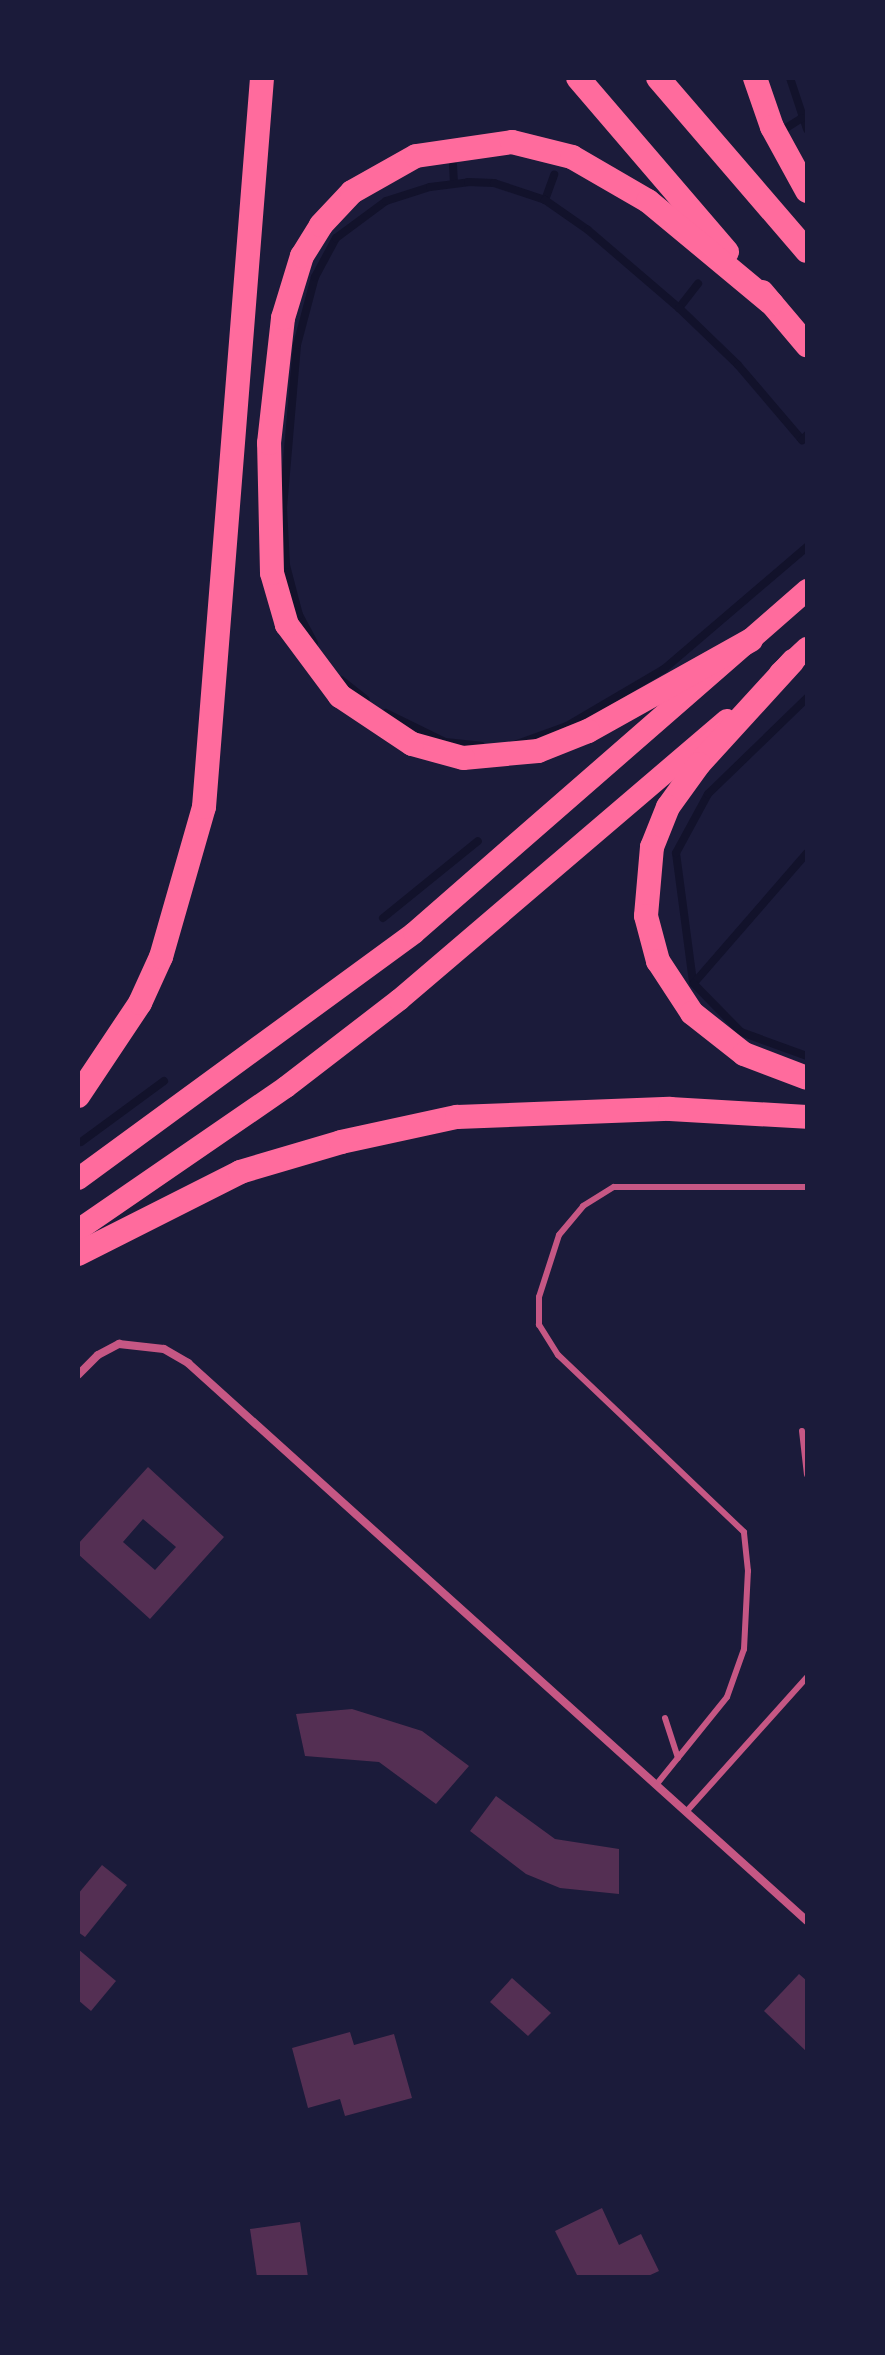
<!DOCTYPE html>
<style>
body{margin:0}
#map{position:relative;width:885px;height:2355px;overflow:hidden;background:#1b1b3a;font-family:"Roboto Condensed",sans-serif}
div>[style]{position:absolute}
.stream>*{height:8px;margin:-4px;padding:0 4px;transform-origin:4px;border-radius:4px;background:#12122b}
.building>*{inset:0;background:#542f53}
.service>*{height:6px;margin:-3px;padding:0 3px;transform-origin:3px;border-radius:3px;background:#c65784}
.minor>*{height:8px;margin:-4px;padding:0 4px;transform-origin:4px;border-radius:4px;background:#c65784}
.trunk>*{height:22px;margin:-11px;padding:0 11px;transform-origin:11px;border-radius:11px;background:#ff6b9d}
.motorway>*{height:24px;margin:-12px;padding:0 12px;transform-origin:12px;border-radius:12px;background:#ff6b9d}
span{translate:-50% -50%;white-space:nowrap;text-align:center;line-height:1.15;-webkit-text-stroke:7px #1b1b3a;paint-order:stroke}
.frame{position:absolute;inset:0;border:80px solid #1b1b3a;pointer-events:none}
</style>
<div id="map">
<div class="stream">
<i style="left:790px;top:78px;width:54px;rotate:71.6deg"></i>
<i style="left:778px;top:133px;width:28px;rotate:-32deg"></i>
<i style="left:453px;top:165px;width:18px;rotate:87deg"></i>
<i style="left:545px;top:200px;width:27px;rotate:-70deg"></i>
<i style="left:679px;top:308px;width:31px;rotate:-52deg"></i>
<i style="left:314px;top:643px;width:32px;rotate:-118deg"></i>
<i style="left:299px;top:615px;width:52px;rotate:-104.6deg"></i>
<i style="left:286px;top:565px;width:57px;rotate:-93deg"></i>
<i style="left:283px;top:508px;width:164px;rotate:-85.1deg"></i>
<i style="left:297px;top:345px;width:70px;rotate:-75.2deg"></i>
<i style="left:315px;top:277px;width:44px;rotate:-61.7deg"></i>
<i style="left:336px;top:238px;width:62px;rotate:-36.5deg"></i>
<i style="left:386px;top:201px;width:46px;rotate:-17.7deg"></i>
<i style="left:430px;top:187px;width:38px;rotate:-7deg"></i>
<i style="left:468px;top:182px;width:26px;rotate:2deg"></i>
<i style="left:494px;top:183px;width:54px;rotate:18.4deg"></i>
<i style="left:545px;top:200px;width:52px;rotate:34.9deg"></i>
<i style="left:588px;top:230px;width:120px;rotate:40.6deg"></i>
<i style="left:679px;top:308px;width:82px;rotate:44deg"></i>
<i style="left:738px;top:365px;width:99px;rotate:49.5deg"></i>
<i style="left:802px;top:440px;width:7px;rotate:-45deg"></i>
<i style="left:341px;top:680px;width:31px;rotate:38deg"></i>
<i style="left:386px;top:713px;width:66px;rotate:26.2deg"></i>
<i style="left:445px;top:742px;width:36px;rotate:6deg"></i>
<i style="left:517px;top:744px;width:53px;rotate:-19.8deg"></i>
<i style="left:567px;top:726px;width:113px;rotate:-30.4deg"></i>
<i style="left:664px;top:669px;width:188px;rotate:-40.5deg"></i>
<i style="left:383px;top:918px;width:122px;rotate:-39deg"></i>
<i style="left:693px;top:982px;width:130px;rotate:-97.5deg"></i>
<i style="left:676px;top:853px;width:67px;rotate:-61.5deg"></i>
<i style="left:708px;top:794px;width:138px;rotate:-44.1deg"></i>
<i style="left:694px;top:983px;width:172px;rotate:-49deg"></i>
<i style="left:694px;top:984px;width:67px;rotate:45.6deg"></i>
<i style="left:741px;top:1032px;width:70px;rotate:20deg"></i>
<i style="left:81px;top:1142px;width:103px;rotate:-36.3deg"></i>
</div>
<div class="building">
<i style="clip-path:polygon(evenodd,148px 1467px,224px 1537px,150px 1619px,78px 1554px,78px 1544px,148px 1467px,143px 1519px,176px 1547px,155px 1570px,123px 1542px,143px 1519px)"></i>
<i style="clip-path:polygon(352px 1709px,422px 1731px,469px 1766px,436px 1804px,379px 1762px,305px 1756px,296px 1714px)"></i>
<i style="clip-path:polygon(496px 1796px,555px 1839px,619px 1849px,619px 1894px,560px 1888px,526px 1874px,470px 1831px)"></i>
<i style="clip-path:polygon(102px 1865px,127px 1885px,85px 1937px,78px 1932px,78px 1894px)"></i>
<i style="clip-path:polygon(78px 1949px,116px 1981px,91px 2011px,78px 2000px)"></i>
<i style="clip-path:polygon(799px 1974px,807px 1981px,807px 2052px,764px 2011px)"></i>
<i style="clip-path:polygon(512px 1978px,551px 2013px,528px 2036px,490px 2002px)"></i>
<i style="clip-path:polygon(350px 2032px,354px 2045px,394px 2034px,412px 2098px,345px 2116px,340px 2099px,308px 2108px,292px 2048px)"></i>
<i style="clip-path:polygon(602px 2208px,619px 2245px,641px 2234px,659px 2271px,646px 2277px,578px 2277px,555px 2231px)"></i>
<i style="clip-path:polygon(300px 2222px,308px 2277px,257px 2277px,250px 2229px)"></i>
</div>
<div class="service">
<i style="left:802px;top:1431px;width:44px;rotate:83.5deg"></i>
<i style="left:665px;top:1718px;width:42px;rotate:72deg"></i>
<i style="left:656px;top:1785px;width:113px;rotate:-51.1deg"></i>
<i style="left:727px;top:1697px;width:51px;rotate:-70.5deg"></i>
<i style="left:744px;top:1649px;width:78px;rotate:-87.1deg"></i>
<i style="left:748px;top:1571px;width:39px;rotate:-96deg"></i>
<i style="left:744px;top:1532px;width:257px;rotate:-136.4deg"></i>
<i style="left:558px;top:1355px;width:36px;rotate:-122deg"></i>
<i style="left:539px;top:1325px;width:28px;rotate:-90deg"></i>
<i style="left:539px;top:1297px;width:65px;rotate:-72.1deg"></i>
<i style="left:559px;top:1235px;width:38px;rotate:-50deg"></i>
<i style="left:583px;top:1206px;width:36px;rotate:-32deg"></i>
<i style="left:614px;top:1187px;width:193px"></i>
<i style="left:686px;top:1812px;width:181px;rotate:-48.1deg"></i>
</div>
<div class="minor">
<i style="left:78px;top:1375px;width:28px;rotate:-45deg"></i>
<i style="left:98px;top:1355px;width:24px;rotate:-28deg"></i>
<i style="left:119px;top:1344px;width:45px;rotate:6.3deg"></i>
<i style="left:164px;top:1349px;width:28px;rotate:30deg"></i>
<i style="left:188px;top:1363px;width:833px;rotate:42.03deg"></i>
</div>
<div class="trunk">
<i style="left:780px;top:673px;width:37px;rotate:-43deg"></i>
<i style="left:78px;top:1179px;width:416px;rotate:-36.2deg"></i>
<i style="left:414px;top:933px;width:522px;rotate:-41.11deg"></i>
<i style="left:78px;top:1230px;width:252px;rotate:-34.5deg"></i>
<i style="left:286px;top:1087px;width:143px;rotate:-37.6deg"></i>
<i style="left:399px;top:1000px;width:431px;rotate:-40.5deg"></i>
</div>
<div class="motorway">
<i style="left:578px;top:78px;width:229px;rotate:49.4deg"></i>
<i style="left:658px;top:78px;width:228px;rotate:49.3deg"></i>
<i style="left:755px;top:78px;width:52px;rotate:70.9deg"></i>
<i style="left:772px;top:127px;width:73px;rotate:61.3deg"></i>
<i style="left:762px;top:292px;width:70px;rotate:49.7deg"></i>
<i style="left:751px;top:640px;width:187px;rotate:150.8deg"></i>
<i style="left:588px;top:731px;width:54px;rotate:158.2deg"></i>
<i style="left:538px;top:751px;width:75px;rotate:174.7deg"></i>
<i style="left:463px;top:758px;width:53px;rotate:-164.6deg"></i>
<i style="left:412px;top:744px;width:87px;rotate:-146.3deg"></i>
<i style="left:340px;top:696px;width:89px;rotate:-126.7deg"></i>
<i style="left:287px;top:625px;width:54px;rotate:-106.1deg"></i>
<i style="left:272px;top:573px;width:130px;rotate:-91.3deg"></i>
<i style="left:269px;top:443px;width:126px;rotate:-83.6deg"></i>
<i style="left:283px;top:318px;width:65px;rotate:-73deg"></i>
<i style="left:302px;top:256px;width:36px;rotate:-58deg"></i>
<i style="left:321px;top:225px;width:45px;rotate:-46.8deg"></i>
<i style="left:352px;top:192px;width:73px;rotate:-29.4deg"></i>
<i style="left:416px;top:156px;width:97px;rotate:-8.3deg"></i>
<i style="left:512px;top:142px;width:62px;rotate:14deg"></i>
<i style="left:572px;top:157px;width:88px;rotate:30.1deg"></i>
<i style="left:648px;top:201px;width:161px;rotate:39.7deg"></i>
<i style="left:793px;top:661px;width:139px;rotate:132.4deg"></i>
<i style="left:699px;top:764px;width:53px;rotate:125.8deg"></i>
<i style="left:668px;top:807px;width:43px;rotate:111.8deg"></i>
<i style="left:652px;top:847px;width:69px;rotate:95deg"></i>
<i style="left:646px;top:916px;width:47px;rotate:75.1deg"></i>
<i style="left:658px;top:961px;width:62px;rotate:56.8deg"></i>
<i style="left:692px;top:1013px;width:66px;rotate:38.3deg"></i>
<i style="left:744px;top:1054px;width:67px;rotate:20.9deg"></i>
<i style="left:78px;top:1096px;width:112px;rotate:-56.3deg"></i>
<i style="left:140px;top:1003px;width:51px;rotate:-65.5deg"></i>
<i style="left:161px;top:957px;width:156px;rotate:-74deg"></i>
<i style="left:204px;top:807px;width:731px;rotate:-85.45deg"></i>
<i style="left:78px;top:1254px;width:182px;rotate:-26.8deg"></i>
<i style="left:240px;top:1172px;width:105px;rotate:-16.5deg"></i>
<i style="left:341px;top:1142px;width:119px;rotate:-12.2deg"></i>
<i style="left:457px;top:1117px;width:213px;rotate:-2.2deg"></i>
<i style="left:670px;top:1109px;width:137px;rotate:3.3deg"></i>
</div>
<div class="frame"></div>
</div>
